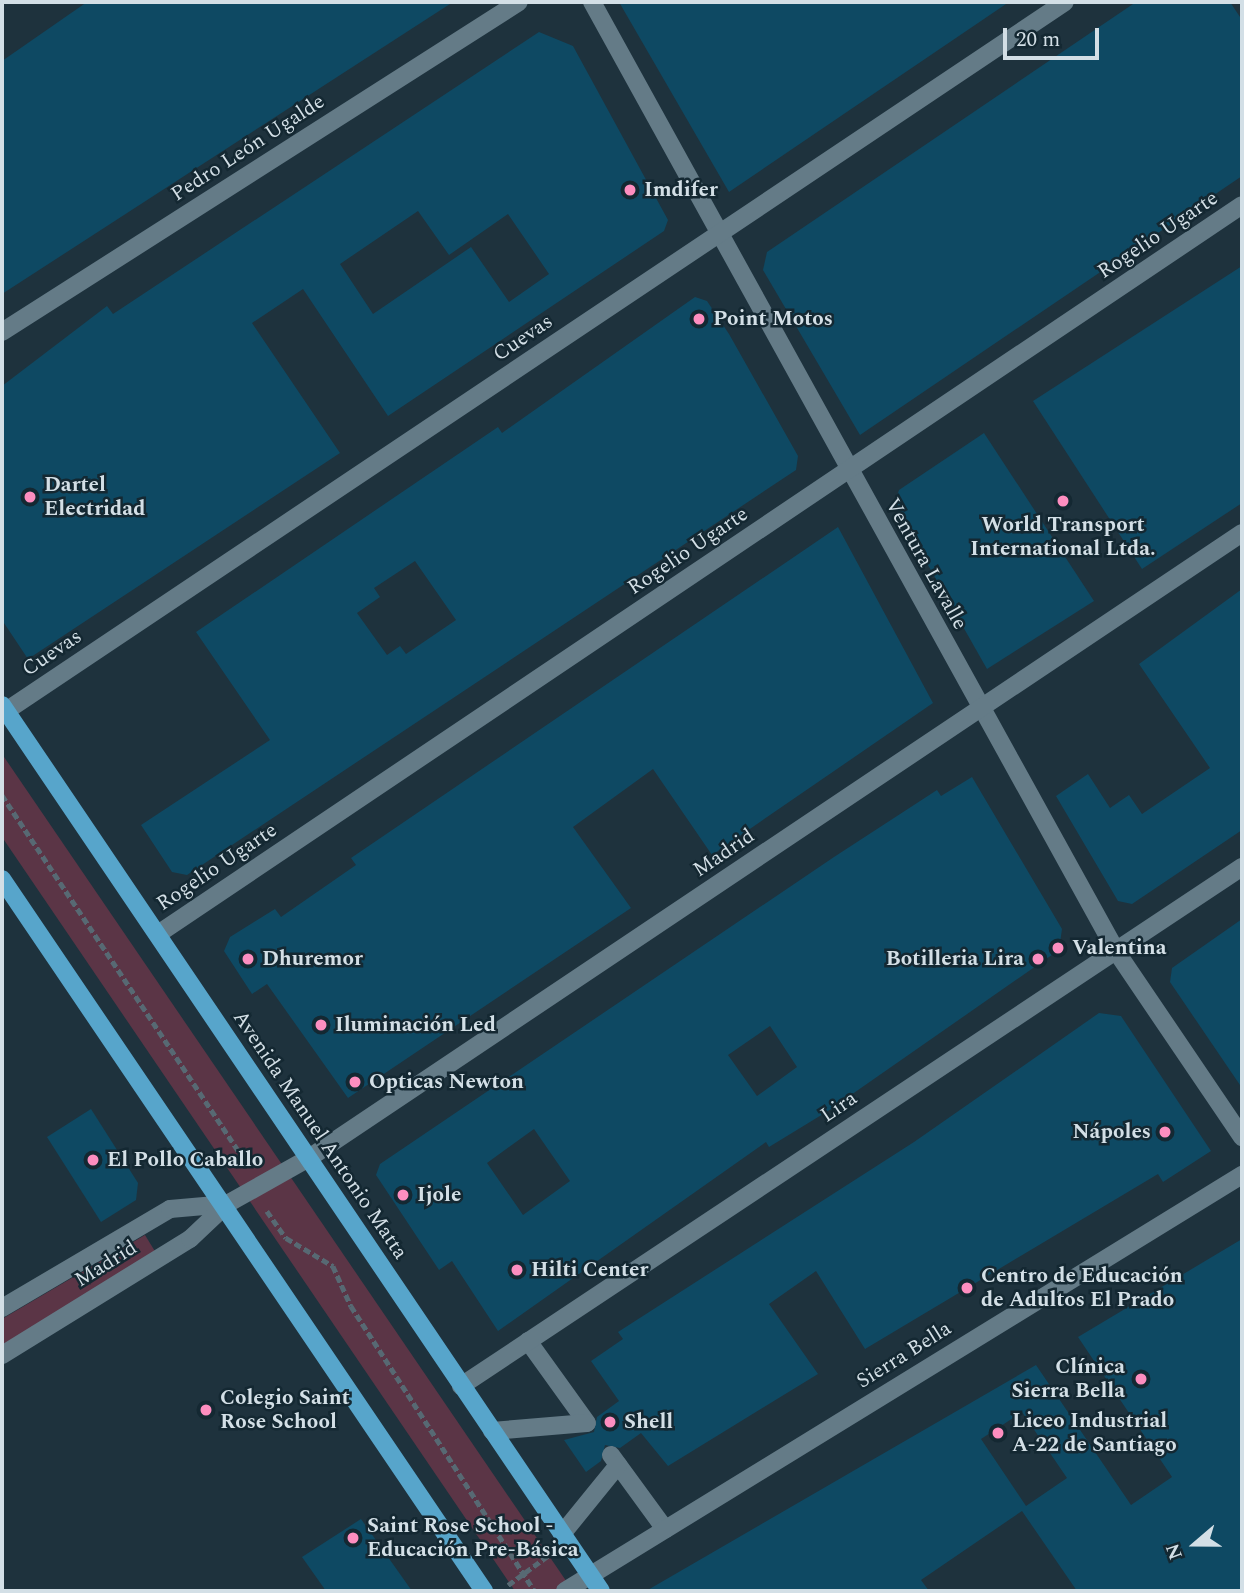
<!DOCTYPE html>
<meta charset="utf-8">
<style>
body{margin:0}
#map{position:relative;width:1244px;height:1593px;overflow:hidden;background:#1e323d;font-family:Spectral,serif}
div>[style]{position:absolute}
.green>*{inset:0;background:#5b3546}
.building>*{inset:0;background:#0e4963}
.path>*{height:4.5px;margin-top:-2.25px;transform-origin:0;background:repeating-linear-gradient(90deg,#576973 0 7px,transparent 0 10.5px)}
.lane>*{height:18px;margin:-9px;padding:0 9px;transform-origin:9px;border-radius:9px;background:#647b87}
.street>*{height:18px;margin:-9px;padding:0 9px;transform-origin:9px;border-radius:9px;background:#647b87}
.secondary>*{height:18px;margin:-9px;padding:0 9px;transform-origin:9px;border-radius:9px;background:#647b87}
.primary>*{height:18px;margin:-9px;padding:0 9px;transform-origin:9px;border-radius:9px;background:#57a5cb}
.dots>*{width:19px;height:19px;translate:-50% -50%;box-sizing:border-box;border:4px solid #142832;border-radius:50%}
span{translate:-50% -50%;white-space:nowrap;text-align:center;line-height:1.15;-webkit-text-stroke:5px #142832;paint-order:stroke}
.street-label{font-size:21px;color:#d3dfe6}
.poi-label{font-size:21px;color:#d3dfe6;font-weight:700}
.left{translate:0 -50%;text-align:left}
.right{translate:-100% -50%;text-align:right}
.frame{position:absolute;inset:0;border:4px solid #d3dfe6;pointer-events:none}
.north{position:absolute;left:1160px;top:1509px;width:70px;height:70px;-webkit-text-stroke:5px #142832;paint-order:stroke;rotate:250deg;font-size:19px;font-weight:700;line-height:28px;text-align:center;color:#d3dfe6}
.north::after{content:'';display:block;margin:auto;width:24px;height:32px;background:#d3dfe6;clip-path:polygon(50% 0,100% 100%,50% 72%,0 100%)}
.scale{position:absolute;left:1003px;top:28px;width:96px;height:32px;box-sizing:border-box;border:4px solid #d3dfe6;border-top:0;padding-left:9px;font-size:21px;line-height:24px;white-space:nowrap;color:#d3dfe6;-webkit-text-stroke:5px #142832;paint-order:stroke}
</style>
<div id="map">
<div class="green">
<i style="clip-path:polygon(2px 754px,573px 1591px,515px 1591px,2px 837px)"></i>
<i style="clip-path:polygon(145px 1235px,156px 1253px,2px 1347px,2px 1319px)"></i>
</div>
<div class="building">
<i style="clip-path:polygon(87px 2px,453px 2px,2px 294px,2px 61px)"></i>
<i style="clip-path:polygon(619px 2px,1009px 2px,729px 192px)"></i>
<i style="clip-path:polygon(1136px 2px,1230px 2px,1242px 20px,1242px 176px,860px 435px,763px 270px,767px 252px)"></i>
<i style="clip-path:polygon(evenodd,539px 32px,573px 46px,668px 220px,664px 231px,388px 416px,303px 289px,252px 323px,340px 453px,28px 659px,2px 620px,2px 386px,107px 306px,113px 314px,539px 32px,418px 211px,449px 255px,508px 214px,549px 274px,509px 302px,471px 247px,373px 314px,340px 264px,418px 211px)"></i>
<i style="clip-path:polygon(1242px 266px,1242px 503px,1142px 569px,1033px 401px)"></i>
<i style="clip-path:polygon(evenodd,695px 297px,707px 301px,729px 334px,798px 456px,796px 470px,187px 875px,172px 872px,141px 825px,270px 740px,196px 632px,498px 427px,502px 433px,695px 297px,415px 561px,456px 620px,406px 654px,400px 646px,387px 655px,357px 613px,380px 597px,374px 588px,415px 561px)"></i>
<i style="clip-path:polygon(984px 433px,1094px 601px,987px 669px,894px 505px,899px 490px)"></i>
<i style="clip-path:polygon(838px 527px,933px 703px,712px 855px,653px 769px,573px 827px,631px 908px,348px 1098px,267px 984px,252px 994px,224px 951px,230px 937px,275px 909px,281px 917px,356px 865px,351px 858px)"></i>
<i style="clip-path:polygon(1242px 589px,1242px 830px,1132px 904px,1118px 901px,1056px 796px,1088px 774px,1110px 808px,1129px 795px,1142px 814px,1210px 768px,1139px 664px)"></i>
<i style="clip-path:polygon(evenodd,972px 777px,1062px 929px,1059px 950px,828px 1111px,769px 1147px,766px 1142px,498px 1331px,452px 1261px,439px 1270px,376px 1175px,380px 1164px,834px 857px,937px 790px,941px 796px,972px 777px,770px 1026px,797px 1067px,757px 1096px,728px 1055px,770px 1026px,972px 777px,534px 1129px,570px 1181px,523px 1215px,487px 1163px,534px 1129px)"></i>
<i style="clip-path:polygon(1242px 919px,1242px 1088px,1170px 982px,1172px 968px)"></i>
<i style="clip-path:polygon(1099px 1013px,1121px 1016px,1211px 1151px,1163px 1182px,1158px 1174px,865px 1349px,816px 1271px,769px 1304px,818px 1374px,668px 1466px,641px 1433px,620px 1448px,605px 1445px,601px 1461px,586px 1472px,564px 1440px,594px 1432px,597px 1417px,619px 1401px,591px 1361px,623px 1339px,618px 1332px,914px 1142px)"></i>
<i style="clip-path:polygon(91px 1109px,138px 1183px,136px 1200px,101px 1222px,47px 1137px)"></i>
<i style="clip-path:polygon(evenodd,1242px 1239px,1242px 1591px,1077px 1591px,1022px 1511px,921px 1580px,929px 1591px,646px 1591px,1036px 1365px,1131px 1505px,1172px 1477px,1078px 1337px,1242px 1239px,1022px 1412px,1067px 1478px,1026px 1506px,981px 1439px,1022px 1412px)"></i>
<i style="clip-path:polygon(361px 1519px,412px 1591px,326px 1591px,302px 1557px)"></i>
</div>
<div class="path">
<i style="left:2px;top:795px;width:444px;rotate:56.4deg"></i>
<i style="left:267px;top:1211px;width:33px;rotate:55deg"></i>
<i style="left:286px;top:1238px;width:55px;rotate:30.8deg"></i>
<i style="left:333px;top:1266px;width:44px;rotate:65.8deg"></i>
<i style="left:351px;top:1306px;width:339px;rotate:57.2deg"></i>
<i style="left:508px;top:1585px;width:51px;rotate:-36.2deg"></i>
</div>
<div class="lane">
<i style="left:528px;top:1341px;width:101px;rotate:54.3deg"></i>
<i style="left:492px;top:1431px;width:95px;rotate:-4.8deg"></i>
<i style="left:611px;top:1455px;width:92px;rotate:53.9deg"></i>
<i style="left:562px;top:1534px;width:89px;rotate:-50.9deg"></i>
</div>
<div class="street">
<i style="left:592px;top:2px;width:1084px;rotate:61.09deg"></i>
<i style="left:1116px;top:951px;width:225px;rotate:55.9deg"></i>
<i style="left:2px;top:332px;width:613px;rotate:-32.55deg"></i>
<i style="left:6px;top:711px;width:1274px;rotate:-33.8deg"></i>
<i style="left:158px;top:934px;width:1306px;rotate:-33.92deg"></i>
<i style="left:2px;top:1308px;width:195px;rotate:-30.5deg"></i>
<i style="left:170px;top:1209px;width:57px;rotate:-5deg"></i>
<i style="left:2px;top:1355px;width:221px;rotate:-31.7deg"></i>
<i style="left:190px;top:1239px;width:51px;rotate:-43.4deg"></i>
<i style="left:227px;top:1204px;width:94px;rotate:-29.3deg"></i>
<i style="left:309px;top:1158px;width:1123px;rotate:-33.82deg"></i>
<i style="left:461px;top:1386px;width:938px;rotate:-33.61deg"></i>
</div>
<div class="secondary">
<i style="left:565px;top:1591px;width:795px;rotate:-31.57deg"></i>
</div>
<div class="primary">
<i style="left:2px;top:705px;width:1069px;rotate:55.94deg"></i>
<i style="left:2px;top:879px;width:860px;rotate:55.9deg"></i>
</div>
<div class="dots">
<i style="left:630px;top:190px;background:#fd8ec0"></i>
<i style="left:699px;top:319px;background:#fd8ec0"></i>
<i style="left:30px;top:497px;background:#fd8ec0"></i>
<i style="left:1063px;top:501px;background:#fd8ec0"></i>
<i style="left:1058px;top:948px;background:#fd8ec0"></i>
<i style="left:248px;top:959px;background:#fd8ec0"></i>
<i style="left:1038px;top:959px;background:#fd8ec0"></i>
<i style="left:321px;top:1025px;background:#fd8ec0"></i>
<i style="left:355px;top:1082px;background:#fd8ec0"></i>
<i style="left:1165px;top:1132px;background:#fd8ec0"></i>
<i style="left:93px;top:1160px;background:#fd8ec0"></i>
<i style="left:403px;top:1195px;background:#fd8ec0"></i>
<i style="left:517px;top:1270px;background:#fd8ec0"></i>
<i style="left:967px;top:1288px;background:#fd8ec0"></i>
<i style="left:1141px;top:1379px;background:#fd8ec0"></i>
<i style="left:206px;top:1410px;background:#fd8ec0"></i>
<i style="left:610px;top:1422px;background:#fd8ec0"></i>
<i style="left:998px;top:1433px;background:#fd8ec0"></i>
<i style="left:353px;top:1538px;background:#fd8ec0"></i>
</div>
<div class="street-label">
<span style="left:248px;top:148px;rotate:-33deg">Pedro León Ugalde</span>
<span style="left:1158px;top:235px;rotate:-34deg">Rogelio Ugarte</span>
<span style="left:523px;top:338px;rotate:-34deg">Cuevas</span>
<span style="left:688px;top:551px;rotate:-34deg">Rogelio Ugarte</span>
<span style="left:926px;top:564px;rotate:61deg">Ventura Lavalle</span>
<span style="left:52px;top:653px;rotate:-34deg">Cuevas</span>
<span style="left:724px;top:853px;rotate:-34deg">Madrid</span>
<span style="left:217px;top:867px;rotate:-34deg">Rogelio Ugarte</span>
<span style="left:839px;top:1107px;rotate:-34deg">Lira</span>
<span style="left:320px;top:1135px;rotate:56deg">Avenida Manuel Antonio Matta</span>
<span style="left:106px;top:1264px;rotate:-32deg">Madrid</span>
<span style="left:904px;top:1355px;rotate:-32deg">Sierra Bella</span>
</div>
<div class="poi-label">
<span class="left" style="left:644px;top:190px">Imdifer</span>
<span class="left" style="left:713px;top:319px">Point Motos</span>
<span class="left" style="left:44px;top:497px">Dartel<br>Electridad</span>
<span style="left:1063px;top:537px">World Transport<br>International Ltda.</span>
<span class="left" style="left:1072px;top:948px">Valentina</span>
<span class="left" style="left:262px;top:959px">Dhuremor</span>
<span class="right" style="left:1024px;top:959px">Botilleria Lira</span>
<span class="left" style="left:335px;top:1025px">Iluminación Led</span>
<span class="left" style="left:369px;top:1082px">Opticas Newton</span>
<span class="right" style="left:1151px;top:1132px">Nápoles</span>
<span class="left" style="left:107px;top:1160px">El Pollo Caballo</span>
<span class="left" style="left:417px;top:1195px">Ijole</span>
<span class="left" style="left:531px;top:1270px">Hilti Center</span>
<span class="left" style="left:981px;top:1288px">Centro de Educación<br>de Adultos El Prado</span>
<span class="right" style="left:1125px;top:1379px">Clínica<br>Sierra Bella</span>
<span class="left" style="left:220px;top:1410px">Colegio Saint<br>Rose School</span>
<span class="left" style="left:1012px;top:1433px">Liceo Industrial<br>A-22 de Santiago</span>
<span class="left" style="left:624px;top:1422px">Shell</span>
<span class="left" style="left:367px;top:1538px">Saint Rose School -<br>Educación Pre-Básica</span>
</div>
<div class="frame"></div>
<div class="north">N</div>
<div class="scale">20 m</div>
</div>
